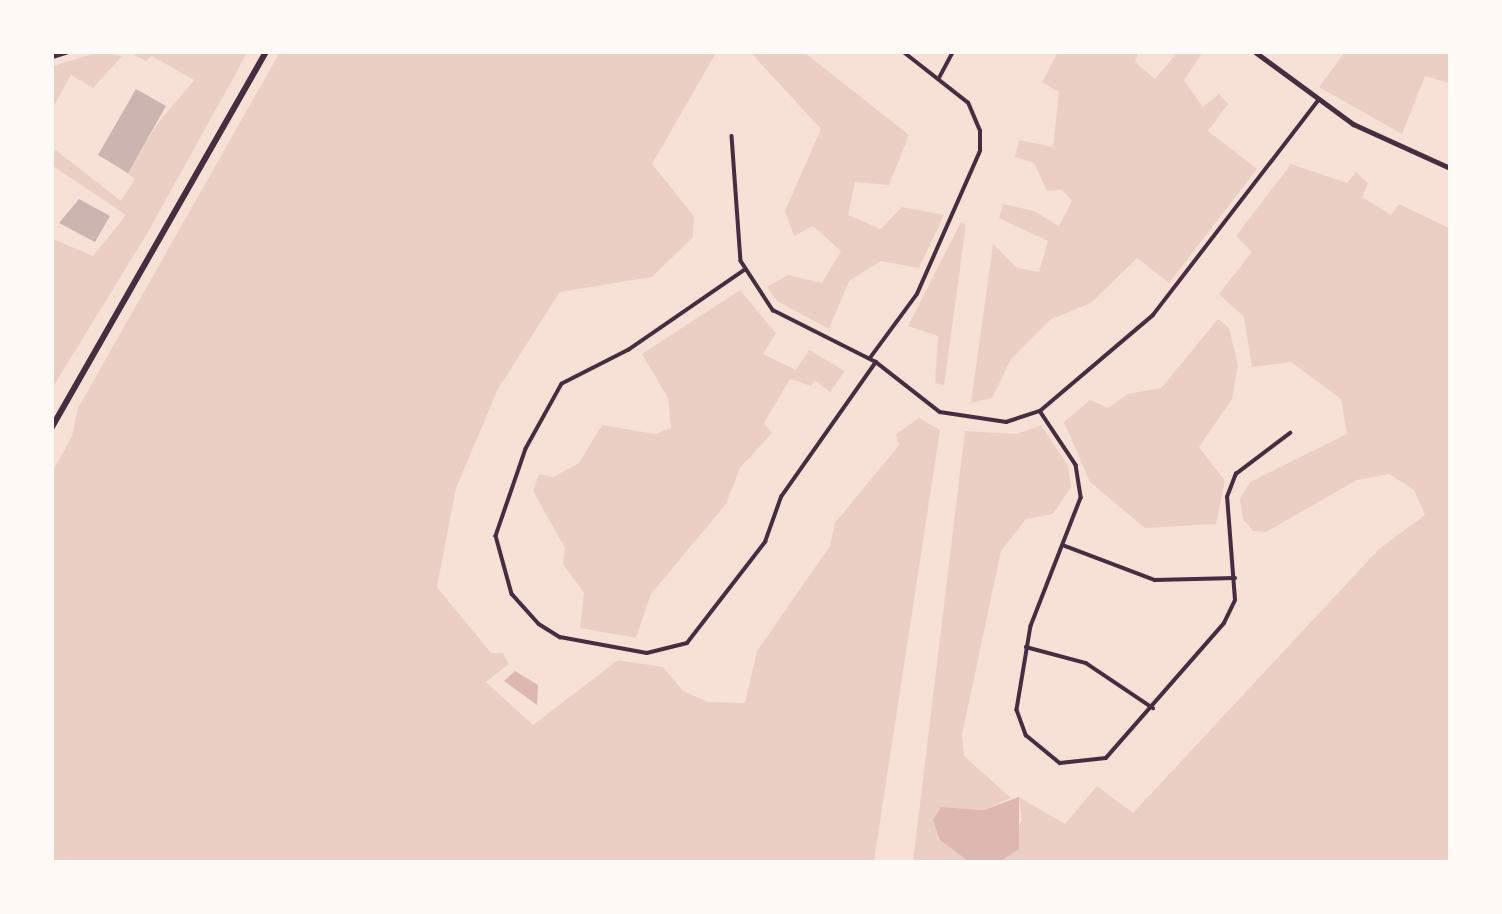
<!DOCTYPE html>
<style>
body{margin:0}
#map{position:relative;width:1502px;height:914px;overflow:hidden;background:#f7e1d7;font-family:"Work Sans",sans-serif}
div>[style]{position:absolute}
.green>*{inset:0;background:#ebcfc5}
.water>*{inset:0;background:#dcb8b0}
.building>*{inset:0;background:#ccb4b1}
.minor>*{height:3.5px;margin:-1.75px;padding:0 1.75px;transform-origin:1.75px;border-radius:1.75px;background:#4a2c40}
.secondary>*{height:5px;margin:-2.5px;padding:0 2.5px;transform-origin:2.5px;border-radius:2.5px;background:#4a2c40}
.trunk>*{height:6px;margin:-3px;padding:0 3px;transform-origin:3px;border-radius:3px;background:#4a2c40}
span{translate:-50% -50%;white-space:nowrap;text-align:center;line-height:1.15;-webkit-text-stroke:7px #fffaf5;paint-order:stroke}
.frame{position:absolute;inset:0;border:54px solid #fffaf5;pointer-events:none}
</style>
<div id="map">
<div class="green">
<i style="clip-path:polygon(99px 52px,122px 56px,93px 88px,71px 75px,53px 107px,53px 66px)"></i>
<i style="clip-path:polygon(280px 52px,716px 53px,652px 164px,694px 216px,693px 237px,652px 277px,560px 292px,498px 389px,456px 488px,437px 587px,491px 653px,503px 653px,509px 664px,486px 682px,533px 725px,618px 660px,663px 667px,683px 691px,708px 702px,745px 703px,757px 651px,830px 546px,835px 523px,899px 445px,896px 434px,919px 418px,940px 430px,874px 861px,53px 861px,53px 471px,72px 436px,78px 408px)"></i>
<i style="clip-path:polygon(1058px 52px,1138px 53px,1135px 62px,1155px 79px,1177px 53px,1202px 53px,1184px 81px,1203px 107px,1219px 94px,1228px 104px,1208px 131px,1257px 169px,1169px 283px,1137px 258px,1091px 303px,1051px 319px,1011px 359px,992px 398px,971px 403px,993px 244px,1017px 268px,1039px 272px,1048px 241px,999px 218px,1003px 204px,1034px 211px,1059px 226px,1072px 201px,1062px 190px,1047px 191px,1034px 163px,1015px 157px,1019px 140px,1053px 147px,1059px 92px,1042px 82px)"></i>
<i style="clip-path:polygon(1345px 52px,1449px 53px,1449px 83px,1425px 76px,1402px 134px,1319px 87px)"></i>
<i style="clip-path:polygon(130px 53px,247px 53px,148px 232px,53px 387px,53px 239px,93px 256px,126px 215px,53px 166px,53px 148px,121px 201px,135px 179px,115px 165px,128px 172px,155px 127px,194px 80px,152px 56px,146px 61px)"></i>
<i style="clip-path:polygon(751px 53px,805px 53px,909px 135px,889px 185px,855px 182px,848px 215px,881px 229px,902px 207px,944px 215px,919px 268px,881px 261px,849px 281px,829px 329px,777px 301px,767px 287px,788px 275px,822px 283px,841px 251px,813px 226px,794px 236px,785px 211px,821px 129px)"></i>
<i style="clip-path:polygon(1291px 164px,1347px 183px,1356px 172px,1368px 183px,1362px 197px,1391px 215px,1399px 204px,1449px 228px,1449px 861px,980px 862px,1002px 859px,1022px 820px,1019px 797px,1065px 824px,1097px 786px,1133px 813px,1379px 549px,1425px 515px,1414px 490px,1389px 474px,1357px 480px,1266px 532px,1253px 531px,1243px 519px,1240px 499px,1250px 482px,1347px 434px,1341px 399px,1291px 362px,1252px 367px,1244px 317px,1219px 294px,1252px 252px,1236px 236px)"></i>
<i style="clip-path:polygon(961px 222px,966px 225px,944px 385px,935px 383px,938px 336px,908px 326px)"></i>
<i style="clip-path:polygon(740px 290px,776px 333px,763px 354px,796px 370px,809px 350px,845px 371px,830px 392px,815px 381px,811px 386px,790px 379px,764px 423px,772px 433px,740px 468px,726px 504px,651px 594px,636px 638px,580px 628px,584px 593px,563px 564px,565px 548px,533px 491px,539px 474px,553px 477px,579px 463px,602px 425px,655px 434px,671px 428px,668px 398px,642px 354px)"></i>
<i style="clip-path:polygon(1218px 319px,1229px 328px,1238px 365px,1232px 399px,1199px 447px,1225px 481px,1216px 524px,1145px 528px,1090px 482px,1064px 422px,1090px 400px,1108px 408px,1128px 394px,1161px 388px)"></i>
<i style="clip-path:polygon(1041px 425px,1068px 466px,1071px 487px,1053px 514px,1026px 519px,1001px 551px,962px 735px,964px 756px,1011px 798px,984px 810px,941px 807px,940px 840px,968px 861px,913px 862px,965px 431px,1017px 434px)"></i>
</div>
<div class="water">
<i style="clip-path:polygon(515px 671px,538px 685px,537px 705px,504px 681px)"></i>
<i style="clip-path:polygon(1019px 797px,1019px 849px,1002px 860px,968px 861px,940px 840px,933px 820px,941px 807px,984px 810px)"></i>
</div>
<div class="building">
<i style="clip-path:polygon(136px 89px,166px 106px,128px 173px,98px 155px)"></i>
<i style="clip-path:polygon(79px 199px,110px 216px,95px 242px,59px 223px)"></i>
</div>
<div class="minor">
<i style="left:939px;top:78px;width:30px;rotate:-62deg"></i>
<i style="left:732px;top:136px;width:125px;rotate:85.9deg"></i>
<i style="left:741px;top:261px;width:59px;rotate:56.9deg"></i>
<i style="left:773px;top:310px;width:115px;rotate:26.8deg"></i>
<i style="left:876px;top:362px;width:81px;rotate:38deg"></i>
<i style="left:940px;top:412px;width:67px;rotate:8.6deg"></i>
<i style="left:1006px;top:422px;width:36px;rotate:-18deg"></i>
<i style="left:1040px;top:411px;width:148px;rotate:-40.3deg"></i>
<i style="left:1153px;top:315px;width:270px;rotate:-52.4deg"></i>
<i style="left:745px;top:270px;width:141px;rotate:145.4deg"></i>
<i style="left:629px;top:350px;width:75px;rotate:153.1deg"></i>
<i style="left:562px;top:384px;width:74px;rotate:119deg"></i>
<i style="left:526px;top:449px;width:92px;rotate:109deg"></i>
<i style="left:496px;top:536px;width:60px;rotate:74.6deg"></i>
<i style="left:512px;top:594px;width:40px;rotate:48deg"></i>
<i style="left:539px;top:624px;width:25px;rotate:32deg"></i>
<i style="left:560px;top:637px;width:88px;rotate:10.4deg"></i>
<i style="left:647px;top:653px;width:41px;rotate:-14deg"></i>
<i style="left:687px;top:643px;width:128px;rotate:-52.3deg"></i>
<i style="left:765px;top:542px;width:48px;rotate:-70.4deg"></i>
<i style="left:781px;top:497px;width:165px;rotate:-54.9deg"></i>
<i style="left:870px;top:358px;width:79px;rotate:-53.7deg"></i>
<i style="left:917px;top:294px;width:156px;rotate:-66.2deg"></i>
<i style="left:980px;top:151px;width:20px;rotate:-90deg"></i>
<i style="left:980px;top:131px;width:30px;rotate:-113deg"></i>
<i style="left:968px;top:103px;width:83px;rotate:-141.9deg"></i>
<i style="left:1040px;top:411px;width:65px;rotate:56.3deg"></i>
<i style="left:1076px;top:465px;width:33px;rotate:81deg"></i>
<i style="left:1081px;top:498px;width:137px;rotate:111.3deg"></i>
<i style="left:1031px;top:626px;width:85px;rotate:99.5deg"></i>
<i style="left:1017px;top:710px;width:27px;rotate:70deg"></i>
<i style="left:1026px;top:735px;width:44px;rotate:39.5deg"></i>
<i style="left:1060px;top:763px;width:46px;rotate:-6.2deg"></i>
<i style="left:1106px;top:758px;width:179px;rotate:-48.8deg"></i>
<i style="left:1224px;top:623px;width:25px;rotate:-64deg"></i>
<i style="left:1235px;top:600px;width:103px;rotate:-94.4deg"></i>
<i style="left:1227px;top:497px;width:25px;rotate:-69deg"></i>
<i style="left:1236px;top:474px;width:68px;rotate:-37.2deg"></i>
<i style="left:1065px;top:546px;width:96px;rotate:20.7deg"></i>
<i style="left:1155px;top:580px;width:80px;rotate:-1.4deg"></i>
<i style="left:1026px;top:647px;width:62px;rotate:14.9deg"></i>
<i style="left:1086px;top:663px;width:81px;rotate:33.9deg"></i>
</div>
<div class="secondary">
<i style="left:1255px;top:52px;width:122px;rotate:36.3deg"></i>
<i style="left:1353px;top:124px;width:107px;rotate:24.4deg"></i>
<i style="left:52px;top:56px;width:14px;rotate:-17deg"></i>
</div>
<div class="trunk">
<i style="left:52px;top:427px;width:432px;rotate:-60.3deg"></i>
</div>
<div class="frame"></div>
</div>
